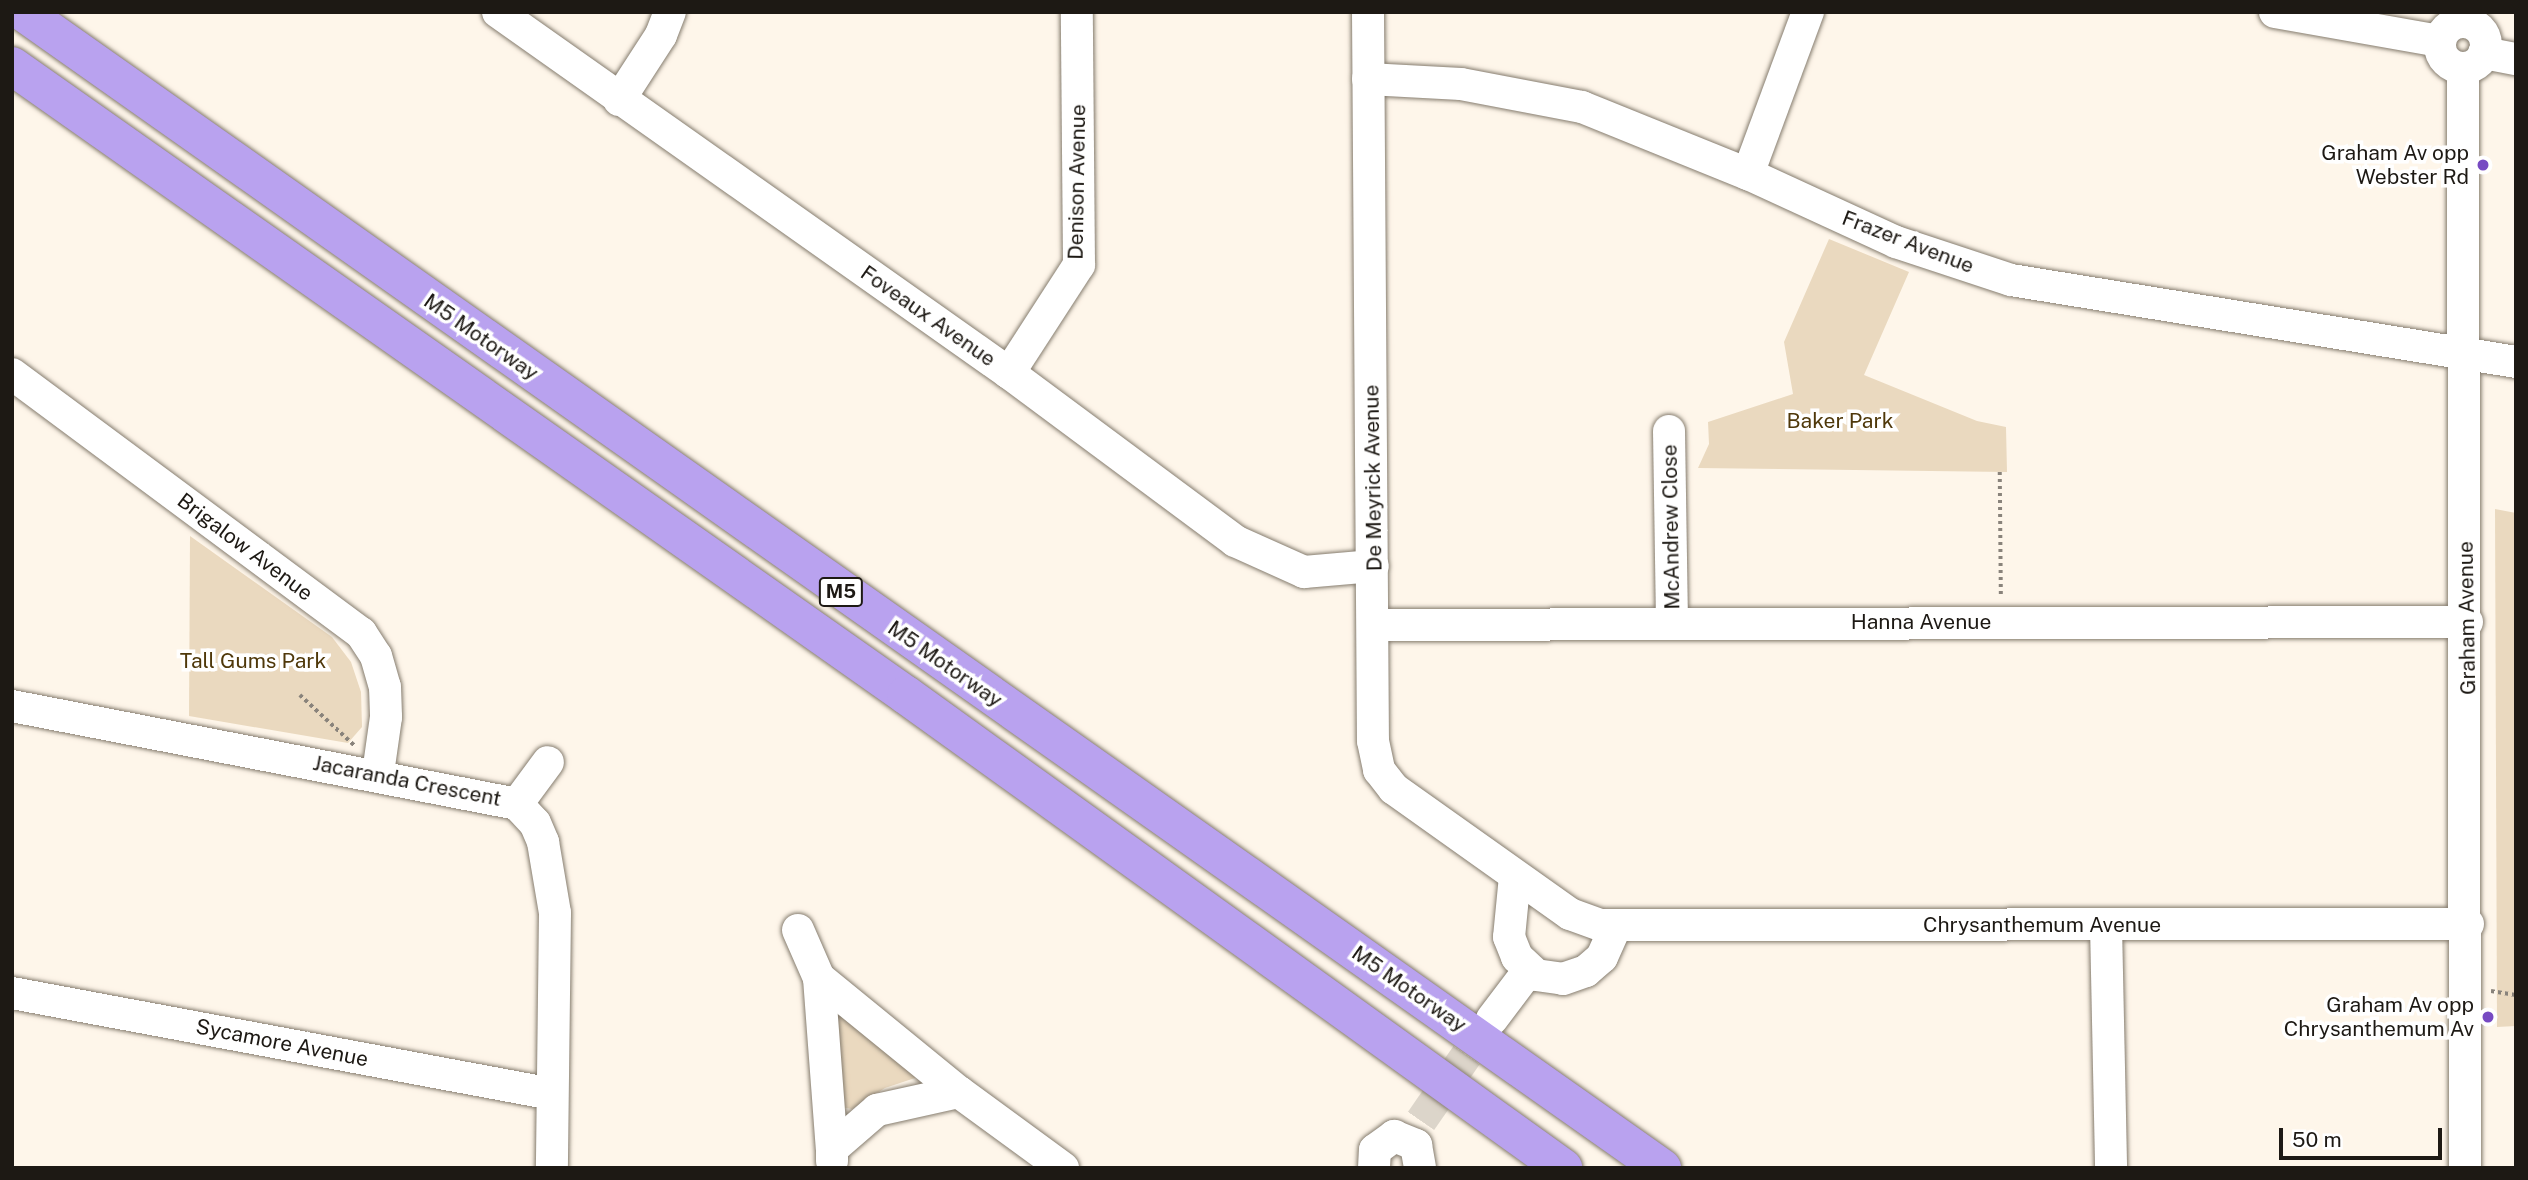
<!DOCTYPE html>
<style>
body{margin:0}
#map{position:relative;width:2528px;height:1180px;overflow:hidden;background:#fef6ea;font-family:"Public Sans",sans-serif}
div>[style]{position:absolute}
.green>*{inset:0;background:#ead9bf}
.minor-tunnel>*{height:32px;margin-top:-16px;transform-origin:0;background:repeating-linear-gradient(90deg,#dcd5ca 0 32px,transparent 0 48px)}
.path>*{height:3.5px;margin-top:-1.75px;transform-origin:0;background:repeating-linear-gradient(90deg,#89837b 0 3.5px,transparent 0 7px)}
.roads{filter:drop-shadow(0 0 2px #857c6e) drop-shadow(0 0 2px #857c6e)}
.minor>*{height:32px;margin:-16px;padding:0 16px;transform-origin:16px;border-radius:16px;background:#fff}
.minor>.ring{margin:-16px;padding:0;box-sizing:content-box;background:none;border:32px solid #fff;border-radius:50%}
.highway>*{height:38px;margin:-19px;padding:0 19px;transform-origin:19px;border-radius:19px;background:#b9a2ef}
.dots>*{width:19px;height:19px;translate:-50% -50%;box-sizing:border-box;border:4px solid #fff;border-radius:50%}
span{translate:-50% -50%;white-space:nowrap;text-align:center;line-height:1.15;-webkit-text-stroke:7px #fff;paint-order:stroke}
.shield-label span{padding:2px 5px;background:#fff;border:2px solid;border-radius:5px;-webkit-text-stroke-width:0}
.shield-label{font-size:19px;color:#1d1914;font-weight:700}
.poi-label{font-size:21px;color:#1d1914}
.right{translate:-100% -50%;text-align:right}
.street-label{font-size:21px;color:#1d1914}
.park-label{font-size:21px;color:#4f380a}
.frame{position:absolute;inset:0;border:14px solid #1d1914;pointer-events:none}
.scale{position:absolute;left:2279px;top:1128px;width:163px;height:32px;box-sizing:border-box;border:4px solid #1d1914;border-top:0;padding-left:9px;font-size:21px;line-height:24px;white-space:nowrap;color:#1d1914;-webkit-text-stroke:5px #fff;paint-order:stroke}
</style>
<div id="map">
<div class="green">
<i style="clip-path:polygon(1829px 239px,1909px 272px,1864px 375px,1977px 421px,2006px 427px,2007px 472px,1698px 468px,1709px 444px,1708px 422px,1793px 394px,1784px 342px)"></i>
<i style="clip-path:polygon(2495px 509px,2516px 513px,2516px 1026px,2497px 1027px)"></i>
<i style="clip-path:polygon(190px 536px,332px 637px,351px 662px,361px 692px,362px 727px,348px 743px,189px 716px)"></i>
<i style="clip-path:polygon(839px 1008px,915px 1070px,915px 1078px,885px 1088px,852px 1109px,841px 1107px,833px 1027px)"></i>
</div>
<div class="minor-tunnel">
<i style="left:1421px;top:1121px;width:123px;rotate:-55.3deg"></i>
</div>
<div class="path">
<i style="left:2000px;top:472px;width:124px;rotate:89.5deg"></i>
<i style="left:300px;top:695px;width:74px;rotate:42.8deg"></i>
<i style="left:2491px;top:991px;width:25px;rotate:9deg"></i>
</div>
<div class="roads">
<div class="minor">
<i style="left:498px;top:12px;width:626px;rotate:35.24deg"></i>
<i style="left:1009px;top:373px;width:282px;rotate:36.6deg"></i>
<i style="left:1235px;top:541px;width:76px;rotate:24.2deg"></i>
<i style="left:1304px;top:572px;width:69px;rotate:-5deg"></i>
<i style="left:1368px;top:12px;width:729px;rotate:89.61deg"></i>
<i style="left:1373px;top:741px;width:30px;rotate:78deg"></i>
<i style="left:1379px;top:770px;width:24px;rotate:52deg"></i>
<i style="left:1394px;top:789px;width:216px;rotate:35.4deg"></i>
<i style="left:1570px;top:914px;width:33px;rotate:20deg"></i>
<i style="left:1601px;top:925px;width:867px;rotate:-0.07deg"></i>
<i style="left:2275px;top:12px;width:167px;rotate:10deg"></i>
<i class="ring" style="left:2440px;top:22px;width:14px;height:14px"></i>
<i style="left:2484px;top:53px;width:33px;rotate:11deg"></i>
<i style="left:2463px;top:68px;width:1100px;rotate:89.9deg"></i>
<i style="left:1368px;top:79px;width:93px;rotate:3.1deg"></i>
<i style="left:1461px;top:84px;width:123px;rotate:10.8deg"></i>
<i style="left:1582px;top:107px;width:179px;rotate:22deg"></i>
<i style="left:1748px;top:174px;width:163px;rotate:24.7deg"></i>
<i style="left:1896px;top:242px;width:121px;rotate:18.3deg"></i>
<i style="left:2011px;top:280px;width:512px;rotate:9.22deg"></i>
<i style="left:619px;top:100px;width:77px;rotate:-57.1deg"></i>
<i style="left:661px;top:35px;width:25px;rotate:-69deg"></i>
<i style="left:1748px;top:174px;width:173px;rotate:-69.7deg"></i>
<i style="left:1009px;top:373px;width:129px;rotate:-57.1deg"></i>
<i style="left:1079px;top:265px;width:253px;rotate:-90.5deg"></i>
<i style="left:12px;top:374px;width:435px;rotate:36.6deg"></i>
<i style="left:361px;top:633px;width:27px;rotate:57deg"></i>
<i style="left:376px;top:656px;width:32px;rotate:74deg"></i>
<i style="left:385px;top:687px;width:30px;rotate:88deg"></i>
<i style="left:386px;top:717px;width:57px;rotate:98.1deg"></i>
<i style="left:1669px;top:431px;width:192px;rotate:89.1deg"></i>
<i style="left:1375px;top:625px;width:1092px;rotate:-0.16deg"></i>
<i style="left:12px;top:706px;width:514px;rotate:10.98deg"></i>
<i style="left:517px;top:804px;width:26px;rotate:47deg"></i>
<i style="left:535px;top:823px;width:21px;rotate:67deg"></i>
<i style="left:543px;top:842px;width:72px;rotate:80.4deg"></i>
<i style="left:555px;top:913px;width:255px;rotate:90.7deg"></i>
<i style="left:517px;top:804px;width:52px;rotate:-53.6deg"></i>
<i style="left:1515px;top:876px;width:61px;rotate:95.6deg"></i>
<i style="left:1509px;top:937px;width:22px;rotate:68deg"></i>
<i style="left:1517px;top:957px;width:26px;rotate:43deg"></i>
<i style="left:1536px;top:975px;width:27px;rotate:8deg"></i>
<i style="left:1563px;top:979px;width:24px;rotate:-19deg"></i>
<i style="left:1586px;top:971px;width:21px;rotate:-41deg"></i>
<i style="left:1602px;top:957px;width:34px;rotate:-66deg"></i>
<i style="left:2106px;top:925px;width:243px;rotate:88.8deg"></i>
<i style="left:798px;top:930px;width:52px;rotate:66.4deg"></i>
<i style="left:819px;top:978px;width:181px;rotate:39.2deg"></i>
<i style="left:959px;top:1092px;width:129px;rotate:36.2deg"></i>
<i style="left:819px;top:978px;width:171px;rotate:85.7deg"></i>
<i style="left:12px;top:993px;width:549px;rotate:10.59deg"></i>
<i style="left:1492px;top:1019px;width:61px;rotate:-52.9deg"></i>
<i style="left:832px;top:1161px;width:12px;rotate:-90deg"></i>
<i style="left:832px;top:1149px;width:60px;rotate:-40.9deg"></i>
<i style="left:877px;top:1110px;width:84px;rotate:-12.4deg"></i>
<i style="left:1374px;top:1168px;width:18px;rotate:-87deg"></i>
<i style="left:1375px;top:1150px;width:24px;rotate:-36deg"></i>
<i style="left:1394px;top:1136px;width:24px;rotate:22deg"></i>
<i style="left:1416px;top:1145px;width:23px;rotate:80deg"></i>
</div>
<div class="highway">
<i style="left:23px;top:12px;width:2006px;rotate:35.2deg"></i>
<i style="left:12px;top:66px;width:1093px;rotate:35.13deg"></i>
<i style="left:906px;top:695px;width:810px;rotate:35.75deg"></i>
</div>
</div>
<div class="dots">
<i style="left:2483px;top:165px;background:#774ac2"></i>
<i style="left:2488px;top:1017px;background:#774ac2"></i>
</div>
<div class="shield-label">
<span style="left:841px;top:592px">M5</span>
</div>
<div class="poi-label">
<span class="right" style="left:2469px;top:165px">Graham Av opp<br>Webster Rd</span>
<span class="right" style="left:2474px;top:1017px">Graham Av opp<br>Chrysanthemum Av</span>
</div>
<div class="street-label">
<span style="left:1077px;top:182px;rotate:-89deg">Denison Avenue</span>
<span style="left:1908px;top:242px;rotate:21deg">Frazer Avenue</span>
<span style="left:928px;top:316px;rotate:35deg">Foveaux Avenue</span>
<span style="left:481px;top:337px;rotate:35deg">M5 Motorway</span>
<span style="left:1373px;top:478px;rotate:-91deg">De Meyrick Avenue</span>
<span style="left:1671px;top:527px;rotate:-91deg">McAndrew Close</span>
<span style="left:245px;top:547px;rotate:37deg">Brigalow Avenue</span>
<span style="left:2467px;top:618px;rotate:-91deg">Graham Avenue</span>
<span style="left:1921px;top:622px">Hanna Avenue</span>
<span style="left:945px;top:664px;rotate:35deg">M5 Motorway</span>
<span style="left:407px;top:781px;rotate:11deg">Jacaranda Crescent</span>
<span style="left:2042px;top:925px">Chrysanthemum Avenue</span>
<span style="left:1409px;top:989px;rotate:35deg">M5 Motorway</span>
<span style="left:282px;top:1043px;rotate:11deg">Sycamore Avenue</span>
</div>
<div class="park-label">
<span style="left:1840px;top:421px">Baker Park</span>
<span style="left:253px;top:661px">Tall Gums Park</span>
</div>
<div class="frame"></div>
<div class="scale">50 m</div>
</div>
